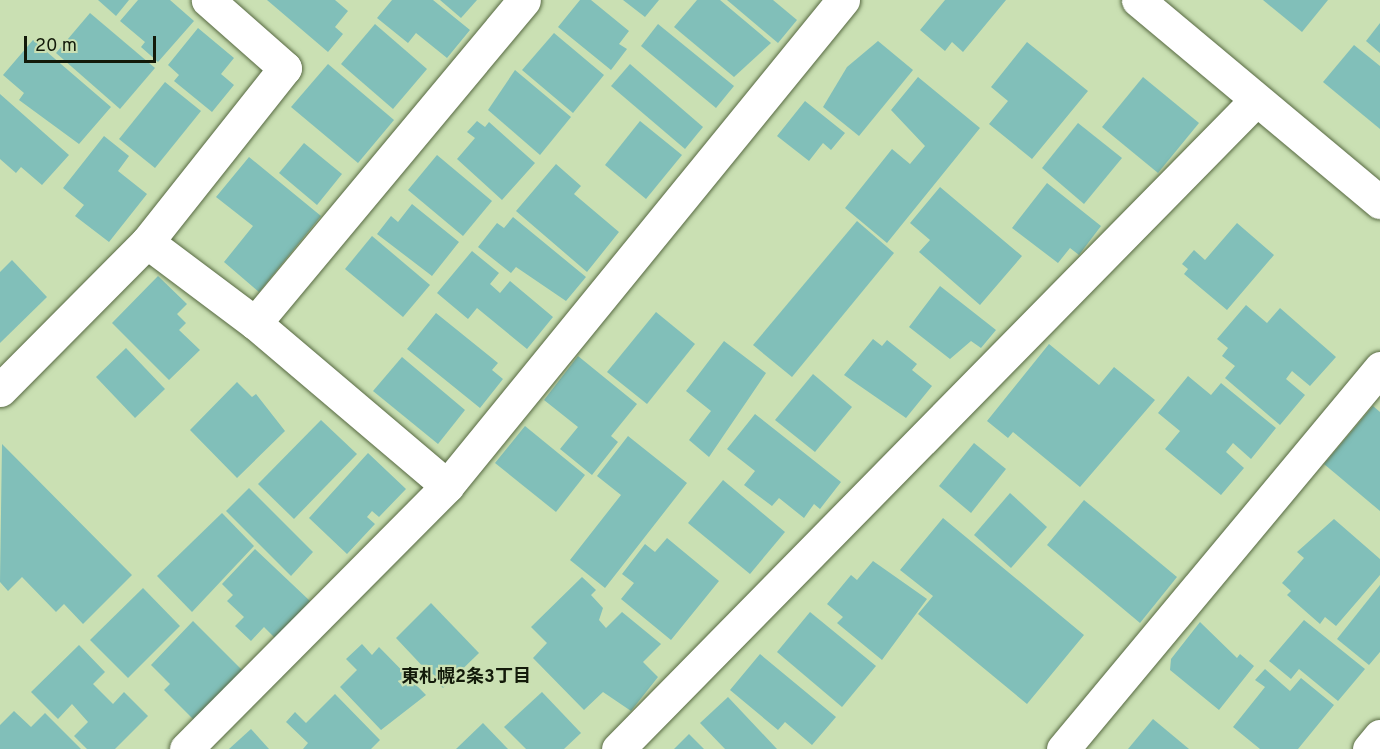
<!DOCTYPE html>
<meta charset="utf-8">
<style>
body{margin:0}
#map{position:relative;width:1380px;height:749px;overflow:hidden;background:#cae0b3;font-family:Overpass,"Noto Sans JP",sans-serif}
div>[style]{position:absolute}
.building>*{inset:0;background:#81bfb9}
.roads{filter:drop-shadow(0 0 2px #576942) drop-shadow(0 0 2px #576942)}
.minor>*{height:33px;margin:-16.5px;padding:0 16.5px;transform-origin:16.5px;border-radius:16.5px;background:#fff}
.major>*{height:33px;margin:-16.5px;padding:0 16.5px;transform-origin:16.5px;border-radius:16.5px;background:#fff}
span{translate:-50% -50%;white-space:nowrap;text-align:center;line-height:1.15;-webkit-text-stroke:4.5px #cae0b3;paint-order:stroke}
.neighbourhood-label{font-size:18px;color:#131a0a;font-weight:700}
.scale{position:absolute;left:24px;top:36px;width:132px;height:27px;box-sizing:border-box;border:3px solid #131a0a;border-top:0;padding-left:8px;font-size:18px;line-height:21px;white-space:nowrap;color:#131a0a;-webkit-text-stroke:4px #cae0b3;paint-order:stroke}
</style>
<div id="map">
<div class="building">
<i style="clip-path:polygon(98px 0,129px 0,116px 16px)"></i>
<i style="clip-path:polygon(138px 0,170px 0,194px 21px,158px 62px,141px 47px,145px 42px,120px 21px)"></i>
<i style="clip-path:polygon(267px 0,335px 0,348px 11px,335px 27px,343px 34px,328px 52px)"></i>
<i style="clip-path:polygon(392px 0,433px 0,470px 30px,447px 58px,416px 33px,408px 43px,377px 18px)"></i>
<i style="clip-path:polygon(440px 0,477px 0,461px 18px)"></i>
<i style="clip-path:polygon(580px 0,591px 0,629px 31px,619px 44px,627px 49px,611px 70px,558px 27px)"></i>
<i style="clip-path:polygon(623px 0,659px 0,645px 17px)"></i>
<i style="clip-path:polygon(697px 0,720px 0,771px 43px,734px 77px,674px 27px)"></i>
<i style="clip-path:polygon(727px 0,773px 0,797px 20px,778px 43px)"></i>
<i style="clip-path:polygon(945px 0,1006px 0,963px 52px,952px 42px,945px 51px,920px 30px)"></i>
<i style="clip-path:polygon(1263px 0,1328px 0,1302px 32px)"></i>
<i style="clip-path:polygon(90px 13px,155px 68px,120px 109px,56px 53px)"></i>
<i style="clip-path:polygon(1380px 23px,1380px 53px,1366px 41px)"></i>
<i style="clip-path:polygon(375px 24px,427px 69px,393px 109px,341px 64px)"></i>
<i style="clip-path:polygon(658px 24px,734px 86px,716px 108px,641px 46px)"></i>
<i style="clip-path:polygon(198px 28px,234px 58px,221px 74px,234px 85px,212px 112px,174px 81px,179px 75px,168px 65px)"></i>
<i style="clip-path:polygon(554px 33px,604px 75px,573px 113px,522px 70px)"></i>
<i style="clip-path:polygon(33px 40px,111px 107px,79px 144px,19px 100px,24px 93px,3px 75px)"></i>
<i style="clip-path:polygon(878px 41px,913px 70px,859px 136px,823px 107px,847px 67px)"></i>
<i style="clip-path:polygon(1027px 42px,1088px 91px,1032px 159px,989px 124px,1008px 101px,991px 87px)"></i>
<i style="clip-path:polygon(1354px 45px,1380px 66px,1380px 129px,1323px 82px)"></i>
<i style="clip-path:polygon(328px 64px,394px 120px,358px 163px,291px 107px)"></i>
<i style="clip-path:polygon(630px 64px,703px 127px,685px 149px,611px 86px)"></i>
<i style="clip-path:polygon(515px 70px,571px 117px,540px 155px,488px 110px)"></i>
<i style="clip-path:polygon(918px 77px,980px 128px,887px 243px,845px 208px,892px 149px,910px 164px,925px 146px,891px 110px)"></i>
<i style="clip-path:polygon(1143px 77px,1199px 123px,1158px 173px,1102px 127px)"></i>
<i style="clip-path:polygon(165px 82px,201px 111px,155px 168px,119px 139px)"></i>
<i style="clip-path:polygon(0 94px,69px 155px,42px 185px,21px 167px,16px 173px,0 159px)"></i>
<i style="clip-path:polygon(805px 101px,845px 133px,831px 150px,823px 143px,809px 161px,777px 136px)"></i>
<i style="clip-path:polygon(477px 121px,485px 127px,489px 122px,535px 163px,502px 200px,457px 159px,475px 138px,467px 132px)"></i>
<i style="clip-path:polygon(640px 121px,682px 155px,646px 199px,605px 165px)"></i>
<i style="clip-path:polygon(1078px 123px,1122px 158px,1084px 204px,1042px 168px)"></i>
<i style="clip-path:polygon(104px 136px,129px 156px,118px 171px,147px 194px,109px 242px,75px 216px,84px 205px,63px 188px)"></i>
<i style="clip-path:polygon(304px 143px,342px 174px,317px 205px,279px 173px)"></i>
<i style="clip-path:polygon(437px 155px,492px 201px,463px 236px,408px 190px)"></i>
<i style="clip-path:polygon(249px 157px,321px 216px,259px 292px,224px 262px,253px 226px,216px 197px)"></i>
<i style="clip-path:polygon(556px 164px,581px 186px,574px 194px,619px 232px,587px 272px,516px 211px)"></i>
<i style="clip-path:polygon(1047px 183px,1101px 226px,1079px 255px,1070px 248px,1058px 263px,1012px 228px)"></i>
<i style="clip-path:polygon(940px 187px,1022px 256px,980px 305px,919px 252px,930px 240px,910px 223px)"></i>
<i style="clip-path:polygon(412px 204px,459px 242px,432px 276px,377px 234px,391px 216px,398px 222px)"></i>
<i style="clip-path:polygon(513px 217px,586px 277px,566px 301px,516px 267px,511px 273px,478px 247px,497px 223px,504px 228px)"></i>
<i style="clip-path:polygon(857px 221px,894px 253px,792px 377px,753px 345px)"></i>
<i style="clip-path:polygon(1237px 223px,1274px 255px,1227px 310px,1184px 274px,1188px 269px,1182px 264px,1194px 250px,1205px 260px)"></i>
<i style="clip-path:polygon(372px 236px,430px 285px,403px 317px,345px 269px)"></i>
<i style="clip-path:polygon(472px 251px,499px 273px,490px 284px,500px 293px,510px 281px,553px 317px,527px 349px,477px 308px,468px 319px,437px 293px)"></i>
<i style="clip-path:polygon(12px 260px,47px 297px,0 343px,0 272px)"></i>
<i style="clip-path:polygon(158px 276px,187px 304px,177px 314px,186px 323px,179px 330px,200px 350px,169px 380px,112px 323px)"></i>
<i style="clip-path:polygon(940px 286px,996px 330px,981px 348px,971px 341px,950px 359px,909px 327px)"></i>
<i style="clip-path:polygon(1246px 305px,1267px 323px,1280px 308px,1336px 357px,1310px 386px,1292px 371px,1286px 379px,1305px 395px,1280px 425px,1225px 378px,1235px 366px,1222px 356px,1228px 348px,1217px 339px)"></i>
<i style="clip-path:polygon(656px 312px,695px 344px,647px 404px,607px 372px)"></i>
<i style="clip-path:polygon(436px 313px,498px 363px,492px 370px,503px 379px,480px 408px,407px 349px)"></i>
<i style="clip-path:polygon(873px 339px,882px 346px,887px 340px,917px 364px,912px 370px,932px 386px,906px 418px,844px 375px)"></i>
<i style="clip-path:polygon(724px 341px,766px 373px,709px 457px,689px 440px,711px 411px,686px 391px)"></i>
<i style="clip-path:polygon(1049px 344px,1099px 385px,1114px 367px,1155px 400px,1080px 487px,1013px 432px,1008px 438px,987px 421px)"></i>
<i style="clip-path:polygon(126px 348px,165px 389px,135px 418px,96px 377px)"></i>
<i style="clip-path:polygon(578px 356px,637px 404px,611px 436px,618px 442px,592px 475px,560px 449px,578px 427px,544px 400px)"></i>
<i style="clip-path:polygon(402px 357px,465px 410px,438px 444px,373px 391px)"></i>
<i style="clip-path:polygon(813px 374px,852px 407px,815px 452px,775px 420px)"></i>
<i style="clip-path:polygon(1188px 376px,1211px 395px,1221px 383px,1276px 428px,1251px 459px,1233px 443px,1226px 452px,1244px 468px,1221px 495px,1165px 449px,1180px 431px,1158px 413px)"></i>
<i style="clip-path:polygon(237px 382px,252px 397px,256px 394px,285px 431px,237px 478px,190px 430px)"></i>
<i style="clip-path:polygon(1373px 406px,1380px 412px,1380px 511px,1324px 464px)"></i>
<i style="clip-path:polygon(755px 414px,841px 482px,820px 509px,814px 504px,804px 518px,779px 498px,772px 506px,744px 485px,755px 471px,727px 449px)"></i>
<i style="clip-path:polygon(321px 420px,357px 454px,294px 519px,258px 484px)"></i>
<i style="clip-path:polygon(525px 426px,585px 475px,556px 512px,495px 463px)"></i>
<i style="clip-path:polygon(628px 436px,687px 483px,605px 588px,570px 560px,621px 495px,597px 476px)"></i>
<i style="clip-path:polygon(974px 443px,1006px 469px,971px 513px,939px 486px)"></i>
<i style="clip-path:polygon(2px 444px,132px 575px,83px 624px,64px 604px,56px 612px,22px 577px,8px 591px,0 582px)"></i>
<i style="clip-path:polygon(368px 453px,406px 489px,379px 517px,372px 511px,367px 517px,375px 524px,347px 554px,309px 518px)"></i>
<i style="clip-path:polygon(723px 480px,785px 532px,750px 574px,688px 523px)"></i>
<i style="clip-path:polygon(249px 488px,313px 552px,291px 576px,226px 511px)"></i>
<i style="clip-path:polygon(1010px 493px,1047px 527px,1011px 568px,974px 535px)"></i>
<i style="clip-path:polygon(1084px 500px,1177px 577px,1140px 623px,1047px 545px)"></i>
<i style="clip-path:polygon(222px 513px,254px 546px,192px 612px,157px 576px)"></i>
<i style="clip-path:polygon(943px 518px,1084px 635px,1027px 704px,918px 614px,933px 596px,900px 570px)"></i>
<i style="clip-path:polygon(1334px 519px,1380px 559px,1380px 575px,1336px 626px,1325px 617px,1320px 624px,1287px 595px,1291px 591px,1282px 583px,1304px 558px,1297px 552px)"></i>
<i style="clip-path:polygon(667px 538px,719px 581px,671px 640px,621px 599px,634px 583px,622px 574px,645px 544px,655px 552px)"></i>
<i style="clip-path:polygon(255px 549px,310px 601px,275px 638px,264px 627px,251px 641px,235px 626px,244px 617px,227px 601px,233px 595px,222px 584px)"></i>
<i style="clip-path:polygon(873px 561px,927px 599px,882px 660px,837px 623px,843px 617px,827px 604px,851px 575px,857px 580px)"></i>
<i style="clip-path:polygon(582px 577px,596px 590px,591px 595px,603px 608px,599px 620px,606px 628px,622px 612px,661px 644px,643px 662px,658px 677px,631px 711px,603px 692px,584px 710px,533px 658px,547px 643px,531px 627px)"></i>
<i style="clip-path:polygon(1380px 585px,1380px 652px,1369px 665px,1337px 639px)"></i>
<i style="clip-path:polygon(143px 588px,180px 626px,128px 678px,90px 640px)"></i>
<i style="clip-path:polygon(431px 603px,479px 653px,443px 688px,396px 638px)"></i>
<i style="clip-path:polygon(810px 612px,876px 666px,842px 707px,777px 652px)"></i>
<i style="clip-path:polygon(1304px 620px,1365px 669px,1338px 701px,1299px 669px,1291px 679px,1269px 661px)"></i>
<i style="clip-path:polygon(193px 621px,243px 671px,194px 720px,164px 690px,170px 684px,151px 665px)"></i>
<i style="clip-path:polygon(1200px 622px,1237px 658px,1240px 654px,1254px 666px,1219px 710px,1170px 670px,1171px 659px)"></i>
<i style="clip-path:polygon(362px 644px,372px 655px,379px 647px,426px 695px,381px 730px,340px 687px,357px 670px,346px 659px)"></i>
<i style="clip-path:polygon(79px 645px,105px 672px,93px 684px,113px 704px,124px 692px,148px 716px,115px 749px,87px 749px,74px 736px,88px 722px,72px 704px,58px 719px,31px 692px)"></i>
<i style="clip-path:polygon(760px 654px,836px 717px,812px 745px,785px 722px,778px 730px,730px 690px)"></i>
<i style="clip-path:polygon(1265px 669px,1290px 691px,1301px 678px,1334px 705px,1298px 749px,1260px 749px,1233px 727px,1265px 687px,1255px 680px)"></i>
<i style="clip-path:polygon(542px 692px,581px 733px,564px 749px,526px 749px,504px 727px)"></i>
<i style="clip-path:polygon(335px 694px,380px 740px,371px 749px,303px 749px,308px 743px,286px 722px,295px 712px,306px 723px)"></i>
<i style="clip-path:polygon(728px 697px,777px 749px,725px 749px,700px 723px)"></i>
<i style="clip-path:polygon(14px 711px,31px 727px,45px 713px,81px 749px,0 749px,0 725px)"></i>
<i style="clip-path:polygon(1153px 719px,1189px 749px,1128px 749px)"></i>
<i style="clip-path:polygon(483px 723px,508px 749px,456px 749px)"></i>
<i style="clip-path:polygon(251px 729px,269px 749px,229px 749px)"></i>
<i style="clip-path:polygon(689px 734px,704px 749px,674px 749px)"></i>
</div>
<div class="roads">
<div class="minor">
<i style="left:1138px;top:0;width:315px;rotate:39.9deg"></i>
<i style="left:147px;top:242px;width:135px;rotate:36.9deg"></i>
<i style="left:255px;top:323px;width:252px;rotate:40.3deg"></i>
<i style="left:255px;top:323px;width:420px;rotate:-50.2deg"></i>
<i style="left:0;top:390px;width:209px;rotate:-45.2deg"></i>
<i style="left:147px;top:242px;width:222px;rotate:-51.6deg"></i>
<i style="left:285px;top:68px;width:103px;rotate:-138.6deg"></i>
<i style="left:186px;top:749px;width:371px;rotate:-45.2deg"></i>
<i style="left:447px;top:486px;width:627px;rotate:-50.83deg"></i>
<i style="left:618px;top:749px;width:909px;rotate:-45.49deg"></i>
<i style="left:1063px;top:749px;width:496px;rotate:-50.2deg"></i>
</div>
<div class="major">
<i style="left:1369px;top:749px;width:17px;rotate:-50deg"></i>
</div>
</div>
<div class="neighbourhood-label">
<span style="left:466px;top:678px">東札幌2条3丁目</span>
</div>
<div class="scale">20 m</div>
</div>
